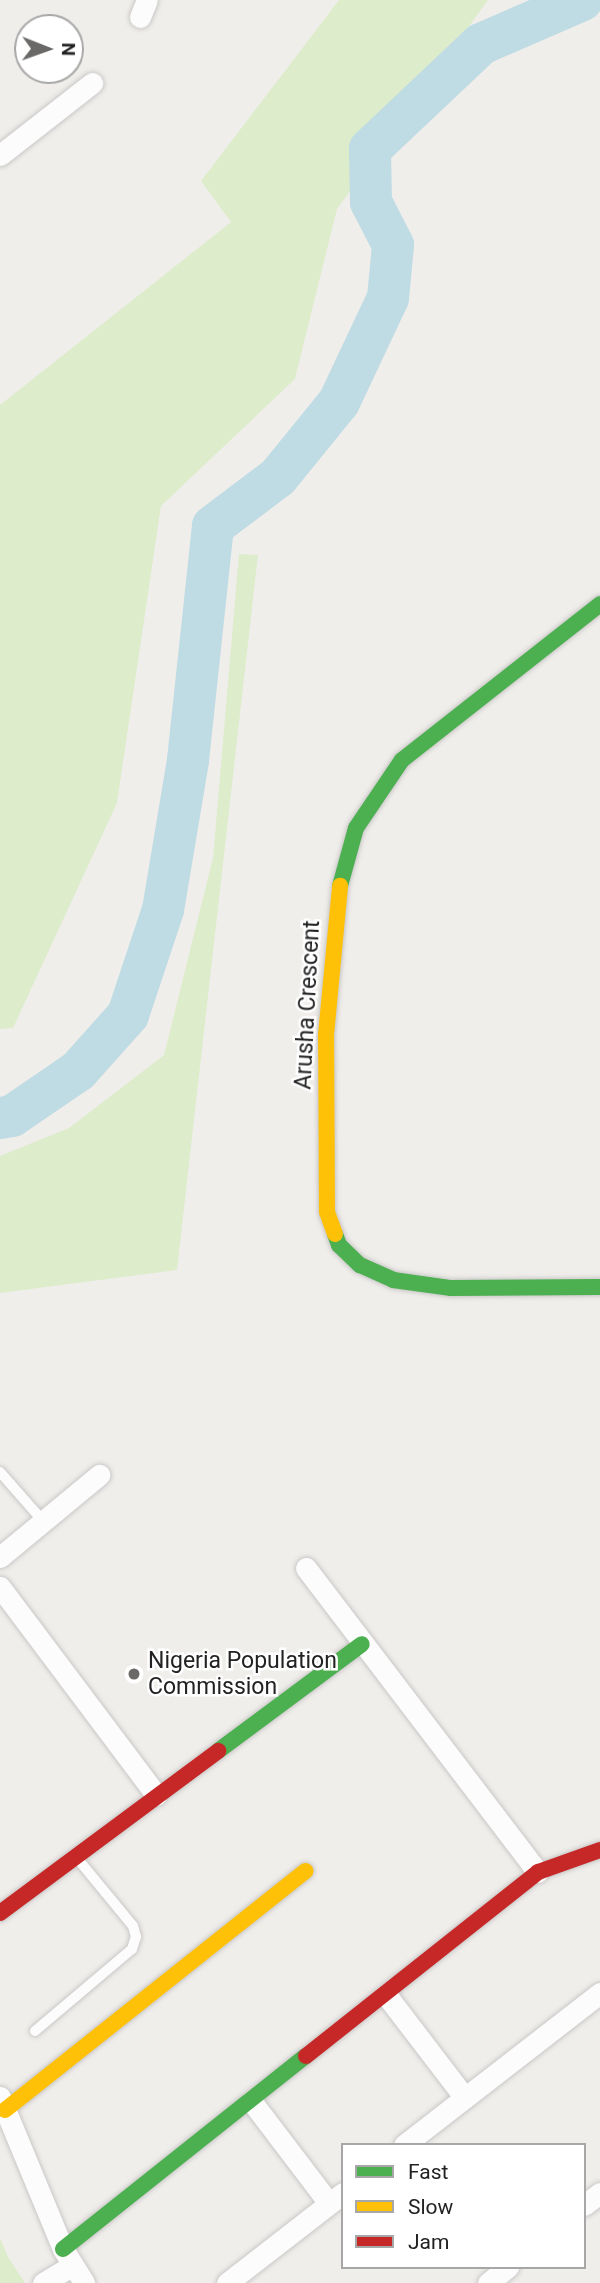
<!DOCTYPE html>
<style>
body{margin:0}
#map{position:relative;width:600px;height:2283px;overflow:hidden;background:#f0eeeb;font-family:Roboto,sans-serif}
div>[style]{position:absolute}
.grass>*{inset:0;background:#ddeccb}
.river>*{height:42px;margin:-21px;padding:0 21px;transform-origin:21px;border-radius:21px;background:#bfdbe3}
.roads{filter:drop-shadow(0 0 2px #c9c8c7) drop-shadow(0 0 2px #c9c8c7)}
.lane>*{height:10px;margin:-5px;padding:0 5px;transform-origin:5px;border-radius:5px;background:#fdfcfc}
.street>*{height:21px;margin:-10.5px;padding:0 10.5px;transform-origin:10.5px;border-radius:10.5px;background:#fdfcfc}
.fast>*{height:16px;margin:-8px;padding:0 8px;transform-origin:8px;border-radius:8px;background:#4caf50}
.slow>*{height:16px;margin:-8px;padding:0 8px;transform-origin:8px;border-radius:8px;background:#ffc107}
.jam>*{height:16px;margin:-8px;padding:0 8px;transform-origin:8px;border-radius:8px;background:#c62828}
.dots>*{width:19px;height:19px;translate:-50% -50%;box-sizing:border-box;border:4px solid #fff;border-radius:50%}
span{translate:-50% -50%;white-space:nowrap;text-align:center;line-height:1.15;-webkit-text-stroke:5px #fff;paint-order:stroke}
.street-label{font-size:23px;color:#222}
.poi-label{font-size:23px;color:#222}
.left{translate:0 -50%;text-align:left}
.legend{position:absolute;left:341px;top:2143px;width:245px;height:126px;box-sizing:border-box;background:#fff;border:2px solid #a7a7a7;margin:0;padding:9px 12px;list-style:none;font-size:21px;color:#222}
.legend li{display:flex;align-items:center;gap:14px;height:35px}
.legend b{width:35px;border:2px solid #a7a7a7}
.north{position:absolute;left:14px;top:14px;width:70px;height:70px;box-sizing:border-box;background:#fff;border:2px solid #a7a7a7;border-radius:50%;rotate:91deg;font-size:19px;font-weight:700;line-height:28px;text-align:center;color:#222}
.north::after{content:'';display:block;margin:auto;width:24px;height:32px;background:#6a6968;clip-path:polygon(50% 0,100% 100%,50% 72%,0 100%)}
</style>
<div id="map">
<div class="grass">
<i style="clip-path:polygon(339px 0,488px 0,337px 209px,295px 379px,161px 506px,117px 803px,13px 1028px,0 1029px,0 405px,231px 222px,201px 181px)"></i>
<i style="clip-path:polygon(239px 554px,258px 555px,177px 1270px,0 1293px,0 1156px,69px 1128px,164px 1055px,213px 858px)"></i>
<i style="clip-path:polygon(0 2238px,8px 2257px,25px 2283px,0 2283px)"></i>
</div>
<div class="river">
<i style="left:0;top:1118px;width:12px;rotate:-9deg"></i>
<i style="left:12px;top:1116px;width:80px;rotate:-34.3deg"></i>
<i style="left:78px;top:1071px;width:75px;rotate:-48.2deg"></i>
<i style="left:128px;top:1015px;width:111px;rotate:-71.6deg"></i>
<i style="left:163px;top:910px;width:152px;rotate:-80.5deg"></i>
<i style="left:188px;top:760px;width:235px;rotate:-83.9deg"></i>
<i style="left:213px;top:526px;width:81px;rotate:-37deg"></i>
<i style="left:278px;top:477px;width:97px;rotate:-50.9deg"></i>
<i style="left:339px;top:402px;width:115px;rotate:-64.8deg"></i>
<i style="left:388px;top:298px;width:53px;rotate:-84.6deg"></i>
<i style="left:393px;top:245px;width:48px;rotate:-117.1deg"></i>
<i style="left:371px;top:202px;width:53px;rotate:-91.1deg"></i>
<i style="left:370px;top:149px;width:153px;rotate:-43.4deg"></i>
<i style="left:481px;top:44px;width:110px;rotate:-23.5deg"></i>
</div>
<div class="roads">
<div class="lane">
<i style="left:0;top:1472px;width:65px;rotate:48.7deg"></i>
<i style="left:35px;top:2031px;width:127px;rotate:-40.2deg"></i>
<i style="left:132px;top:1949px;width:13px;rotate:-72deg"></i>
<i style="left:136px;top:1937px;width:11px;rotate:-105deg"></i>
<i style="left:133px;top:1926px;width:88px;rotate:-129.5deg"></i>
</div>
<div class="street">
<i style="left:140px;top:17px;width:18px;rotate:-68deg"></i>
<i style="left:0;top:155px;width:117px;rotate:-38deg"></i>
<i style="left:0;top:1557px;width:129px;rotate:-39.6deg"></i>
<i style="left:306px;top:1568px;width:382px;rotate:52.7deg"></i>
<i style="left:0;top:1587px;width:260px;rotate:53.1deg"></i>
<i style="left:387px;top:1996px;width:128px;rotate:52.6deg"></i>
<i style="left:0;top:2097px;width:165px;rotate:67.5deg"></i>
<i style="left:63px;top:2249px;width:40px;rotate:58deg"></i>
<i style="left:252px;top:2102px;width:127px;rotate:52.7deg"></i>
<i style="left:404px;top:2145px;width:248px;rotate:-37.8deg"></i>
<i style="left:584px;top:2205px;width:20px;rotate:-37deg"></i>
<i style="left:43px;top:2283px;width:35px;rotate:-31deg"></i>
<i style="left:227px;top:2283px;width:147px;rotate:-37.8deg"></i>
<i style="left:488px;top:2283px;width:26px;rotate:-39deg"></i>
</div>
<div class="fast">
<i style="left:340px;top:886px;width:60px;rotate:-74.6deg"></i>
<i style="left:356px;top:828px;width:82px;rotate:-55.9deg"></i>
<i style="left:402px;top:760px;width:252px;rotate:-38.2deg"></i>
<i style="left:335px;top:1234px;width:12px;rotate:70deg"></i>
<i style="left:339px;top:1245px;width:29px;rotate:44deg"></i>
<i style="left:360px;top:1265px;width:36px;rotate:24deg"></i>
<i style="left:393px;top:1280px;width:59px;rotate:7.9deg"></i>
<i style="left:451px;top:1288px;width:149px;rotate:-0.4deg"></i>
<i style="left:218px;top:1751px;width:179px;rotate:-36.6deg"></i>
<i style="left:63px;top:2249px;width:310px;rotate:-38.5deg"></i>
</div>
<div class="slow">
<i style="left:335px;top:1234px;width:23px;rotate:-110deg"></i>
<i style="left:327px;top:1212px;width:177px;rotate:-90.3deg"></i>
<i style="left:326px;top:1035px;width:150px;rotate:-84.6deg"></i>
<i style="left:5px;top:2110px;width:384px;rotate:-38.5deg"></i>
</div>
<div class="jam">
<i style="left:0;top:1913px;width:272px;rotate:-36.6deg"></i>
<i style="left:306px;top:2056px;width:296px;rotate:-38.4deg"></i>
<i style="left:538px;top:1872px;width:66px;rotate:-19.5deg"></i>
</div>
</div>
<div class="dots">
<i style="left:134px;top:1674px;background:#6a6968"></i>
</div>
<div class="street-label">
<span style="left:308px;top:1005px;rotate:-87deg">Arusha Crescent</span>
</div>
<div class="poi-label">
<span class="left" style="left:148px;top:1674px">Nigeria Population<br>Commission</span>
</div>
<ul class="legend">
<li><b style="height:9px;background:#4caf50"></b>Fast</li>
<li><b style="height:9px;background:#ffc107"></b>Slow</li>
<li><b style="height:9px;background:#c62828"></b>Jam</li>
</ul>
<div class="north">N</div>
</div>
